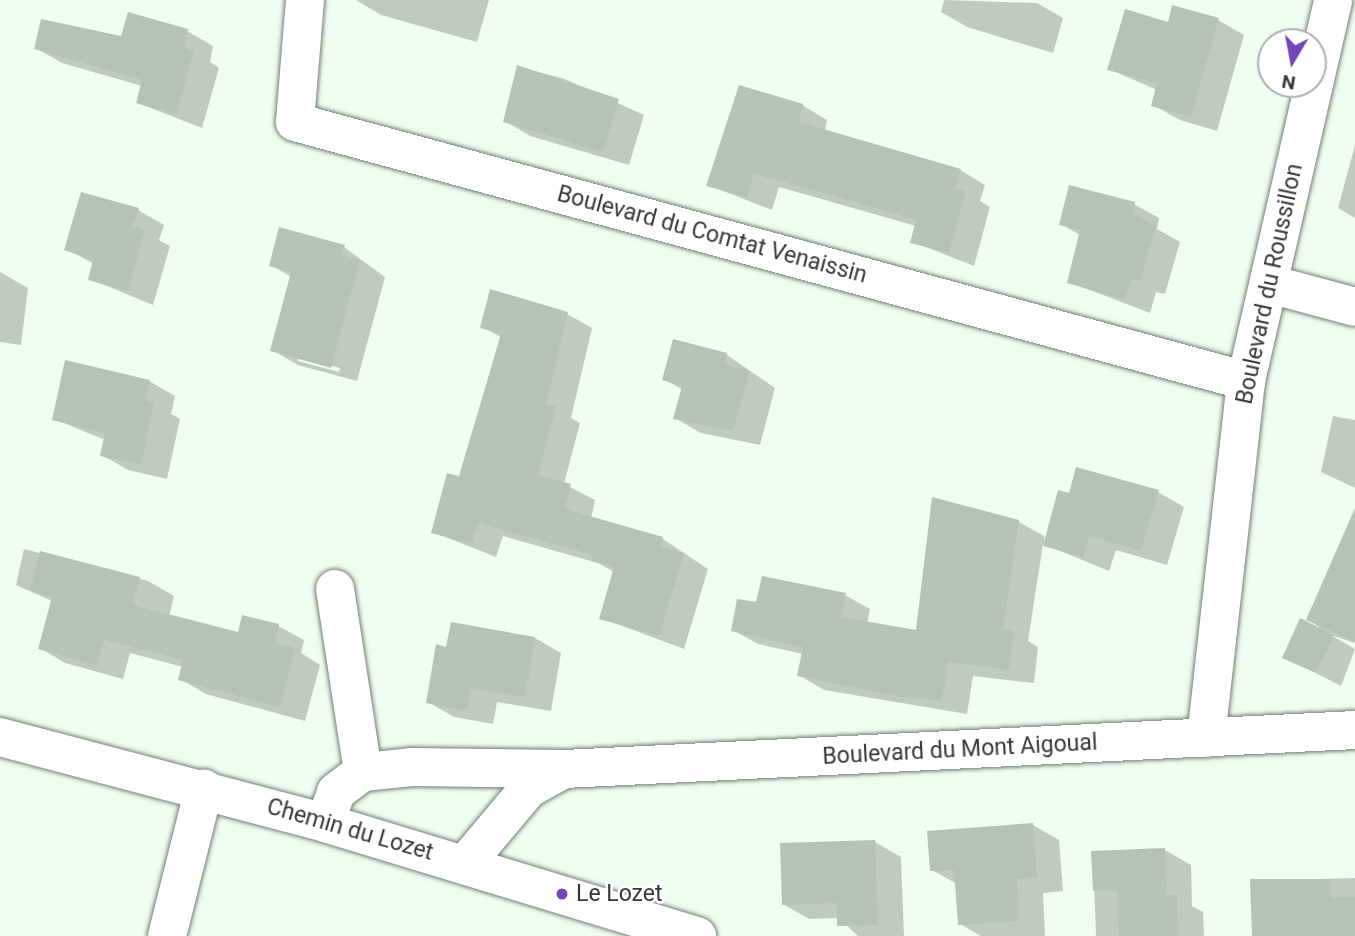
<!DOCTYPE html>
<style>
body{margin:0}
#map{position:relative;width:1355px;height:936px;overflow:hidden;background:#f0fef1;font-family:Roboto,sans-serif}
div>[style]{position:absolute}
.shadow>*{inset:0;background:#0003}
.building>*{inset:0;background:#b5c2b6}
.roads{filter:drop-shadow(0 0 2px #737f73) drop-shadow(0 0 2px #737f73)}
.minor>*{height:38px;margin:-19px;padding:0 19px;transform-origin:19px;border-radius:19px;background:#fff}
.tertiary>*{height:38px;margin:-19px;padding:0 19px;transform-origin:19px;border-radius:19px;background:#fff}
.dots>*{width:19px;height:19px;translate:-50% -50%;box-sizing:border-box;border:4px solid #fff;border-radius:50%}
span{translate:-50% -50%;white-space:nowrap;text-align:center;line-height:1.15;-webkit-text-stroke:5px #fff;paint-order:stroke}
.street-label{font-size:23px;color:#343a34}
.poi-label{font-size:23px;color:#343a34}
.left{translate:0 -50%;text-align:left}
.north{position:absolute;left:1257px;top:28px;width:70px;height:70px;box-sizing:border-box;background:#fff;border:2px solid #aeb0ae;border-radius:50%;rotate:190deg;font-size:19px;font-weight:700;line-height:28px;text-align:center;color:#343a34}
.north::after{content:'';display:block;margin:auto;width:24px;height:32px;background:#7245bd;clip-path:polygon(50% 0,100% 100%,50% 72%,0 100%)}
</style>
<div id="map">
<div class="shadow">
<i style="clip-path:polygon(356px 0,489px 0,477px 42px,381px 15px)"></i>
<i style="clip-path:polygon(944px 0,1037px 3px,1063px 18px,1053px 53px,967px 27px,941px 12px)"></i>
<i style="clip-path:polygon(1218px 20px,1244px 35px,1217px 131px,1180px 120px,1153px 105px,1157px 90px,1109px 69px,1169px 24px)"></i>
<i style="clip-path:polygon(187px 31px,213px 46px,210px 62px,219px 68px,202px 128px,138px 103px,142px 86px,62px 63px,36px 48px)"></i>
<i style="clip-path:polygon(519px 67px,565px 79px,644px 115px,629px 165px,530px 136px,505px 121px)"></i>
<i style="clip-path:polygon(802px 105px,827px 120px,825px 131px,960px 170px,985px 185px,980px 201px,990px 207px,974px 266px,913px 242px,916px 226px,779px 187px,772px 210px,708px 185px)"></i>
<i style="clip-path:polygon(1355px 145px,1355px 218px,1338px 208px)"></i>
<i style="clip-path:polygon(1134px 204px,1159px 218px,1157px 229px,1180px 242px,1165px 294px,1156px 292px,1150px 313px,1069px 282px,1080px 235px,1061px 224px)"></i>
<i style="clip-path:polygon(138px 210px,164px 225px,159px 240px,170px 246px,153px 305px,90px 279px,94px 264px,67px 249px)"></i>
<i style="clip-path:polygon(evenodd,344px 247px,385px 277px,357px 381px,298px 365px,272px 350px,291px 277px,271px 265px,344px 247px,298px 357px,340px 368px,339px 372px,298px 361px,298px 357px)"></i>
<i style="clip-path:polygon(0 272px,28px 288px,21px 345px,0 342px)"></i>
<i style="clip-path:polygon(567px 314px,592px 328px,571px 418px,580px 423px,564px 484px,595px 500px,591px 518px,663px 539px,708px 569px,684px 649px,601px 618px,614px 572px,598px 563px,503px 536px,496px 557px,433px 532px,460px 478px,502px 338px,483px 327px)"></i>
<i style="clip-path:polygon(674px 341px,727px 355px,775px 388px,760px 445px,701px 433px,675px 418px,683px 390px,664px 379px)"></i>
<i style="clip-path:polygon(149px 381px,175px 396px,171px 414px,180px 419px,167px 479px,128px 470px,102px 455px,105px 440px,54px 419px)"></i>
<i style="clip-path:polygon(1333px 416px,1355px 420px,1355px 488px,1321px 472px)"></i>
<i style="clip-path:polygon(1158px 492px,1184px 507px,1167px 565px,1116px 550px,1109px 571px,1043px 544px,1028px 641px,1038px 647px,1034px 683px,973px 676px,967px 714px,824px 690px,799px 675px,803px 654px,758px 644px,733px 630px,758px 604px,845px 595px,870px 609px,867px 624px,918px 632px,1019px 522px,1044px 536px,1045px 544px,1070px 495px)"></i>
<i style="clip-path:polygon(24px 549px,148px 581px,174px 596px,169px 616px,240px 634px,278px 626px,304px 640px,301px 653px,320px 665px,305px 721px,206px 694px,180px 679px,183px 667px,130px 653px,123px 679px,65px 663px,40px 648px,52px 601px,16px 585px)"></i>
<i style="clip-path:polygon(1355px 579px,1355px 643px,1331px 635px,1355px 649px,1341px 686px,1284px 657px,1327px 633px,1308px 619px)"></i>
<i style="clip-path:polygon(535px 638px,561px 653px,551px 711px,497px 702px,493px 724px,454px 717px,428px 702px,448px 649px)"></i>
<i style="clip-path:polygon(1033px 825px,1059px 840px,1063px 891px,1043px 893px,1045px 936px,981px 936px,960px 924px,957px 884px,932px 870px)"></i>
<i style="clip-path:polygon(875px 842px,901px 857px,904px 936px,858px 936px,839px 918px,809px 919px,783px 904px)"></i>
<i style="clip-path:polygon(1165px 850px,1191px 865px,1192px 906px,1203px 912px,1204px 936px,1096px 936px,1093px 853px)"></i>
<i style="clip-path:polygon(1355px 878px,1355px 936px,1254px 936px,1251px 881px)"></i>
</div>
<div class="building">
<i style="clip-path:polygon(1172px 5px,1219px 18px,1191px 117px,1151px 106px,1157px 83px,1107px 70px,1125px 9px,1168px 22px)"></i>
<i style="clip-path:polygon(128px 12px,188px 29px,184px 48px,194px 51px,176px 115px,136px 103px,142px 80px,34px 49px,41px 19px,121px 36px)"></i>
<i style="clip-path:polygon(517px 65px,619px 99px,603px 152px,503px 122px)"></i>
<i style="clip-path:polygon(739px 85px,803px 104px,799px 122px,961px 169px,955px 189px,966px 191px,949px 253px,910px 243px,916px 220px,828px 194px,754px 174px,747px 197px,706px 186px)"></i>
<i style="clip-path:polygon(1069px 185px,1135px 202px,1133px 214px,1156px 226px,1140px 281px,1131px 279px,1125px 300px,1067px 283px,1080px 230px,1059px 225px)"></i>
<i style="clip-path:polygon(81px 192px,139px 208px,133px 226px,145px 230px,128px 291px,88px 280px,93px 260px,64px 250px)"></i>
<i style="clip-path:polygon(279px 227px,345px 245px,342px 255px,360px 260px,331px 368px,270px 351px,291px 272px,269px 266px)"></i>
<i style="clip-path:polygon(490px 289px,568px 312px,546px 404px,556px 407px,538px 475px,571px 484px,565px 509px,663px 537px,661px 547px,684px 553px,659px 636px,599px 619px,614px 567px,591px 561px,593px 555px,478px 523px,471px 544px,431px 533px,447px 473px,459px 476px,501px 334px,480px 328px)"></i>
<i style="clip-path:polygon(673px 339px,727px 353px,725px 364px,750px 371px,733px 431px,673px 419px,682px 386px,662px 380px)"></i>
<i style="clip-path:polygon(65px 360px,150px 380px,145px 401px,154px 403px,141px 465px,100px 456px,105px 433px,52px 420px)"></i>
<i style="clip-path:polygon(1076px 467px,1159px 490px,1141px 551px,1089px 536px,1083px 557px,1043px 546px,1058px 490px,1069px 493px)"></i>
<i style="clip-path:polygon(932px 497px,1019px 520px,1003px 629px,1014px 631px,1009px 670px,948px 662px,942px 701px,902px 697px,797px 676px,803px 647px,731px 631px,737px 599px,756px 602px,762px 576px,846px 593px,841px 617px,916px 630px)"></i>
<i style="clip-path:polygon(1355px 508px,1355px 642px,1306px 620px)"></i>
<i style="clip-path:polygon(40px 551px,140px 577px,133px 605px,238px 632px,242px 615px,279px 624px,275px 643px,295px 648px,280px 707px,178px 680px,183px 660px,104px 640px,97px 665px,38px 649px,52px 597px,30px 590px)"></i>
<i style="clip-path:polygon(1300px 618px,1334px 635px,1316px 673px,1282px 658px)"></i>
<i style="clip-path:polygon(451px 622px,535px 637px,525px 697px,471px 688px,467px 711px,426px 703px,436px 644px,446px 647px)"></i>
<i style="clip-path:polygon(1033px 823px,1037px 877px,1017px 879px,1019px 921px,958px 925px,954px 870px,930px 871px,927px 831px)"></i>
<i style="clip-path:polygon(875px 840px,878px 925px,837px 926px,837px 903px,782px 905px,780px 843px)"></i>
<i style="clip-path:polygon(1165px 848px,1167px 895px,1177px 895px,1178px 936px,1119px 936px,1117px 891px,1093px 891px,1091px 851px)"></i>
<i style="clip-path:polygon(1250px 879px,1330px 879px,1331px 898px,1355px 897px,1355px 936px,1252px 936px)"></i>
</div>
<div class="roads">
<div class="minor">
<i style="left:305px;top:0;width:122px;rotate:94.7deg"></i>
<i style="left:295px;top:122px;width:986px;rotate:15.23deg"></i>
<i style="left:1270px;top:284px;width:88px;rotate:15.1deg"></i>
<i style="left:335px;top:589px;width:185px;rotate:81.3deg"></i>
<i style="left:1206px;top:738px;width:359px;rotate:-83.6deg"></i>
<i style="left:1246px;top:381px;width:391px;rotate:-77.1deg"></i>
<i style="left:167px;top:936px;width:152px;rotate:-75.9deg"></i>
</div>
<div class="tertiary">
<i style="left:0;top:737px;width:336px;rotate:14.8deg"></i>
<i style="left:325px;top:823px;width:389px;rotate:16.9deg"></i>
<i style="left:325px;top:823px;width:33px;rotate:-70deg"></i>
<i style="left:336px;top:792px;width:34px;rotate:-37deg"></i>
<i style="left:363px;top:772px;width:49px;rotate:-5.8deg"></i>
<i style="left:412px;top:767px;width:152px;rotate:0.8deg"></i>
<i style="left:564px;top:769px;width:792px;rotate:-2.82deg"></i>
<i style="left:466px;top:863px;width:97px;rotate:-50deg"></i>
<i style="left:528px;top:789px;width:41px;rotate:-29.1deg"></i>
</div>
</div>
<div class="dots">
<i style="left:562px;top:894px;background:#7245bd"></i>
</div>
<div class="street-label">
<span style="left:712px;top:235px;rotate:15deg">Boulevard du Comtat Venaissin</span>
<span style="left:1270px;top:284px;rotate:-78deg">Boulevard du Roussillon</span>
<span style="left:960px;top:750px;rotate:-3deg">Boulevard du Mont Aigoual</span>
<span style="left:350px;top:830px;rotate:16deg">Chemin du Lozet</span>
</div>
<div class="poi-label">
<span class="left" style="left:576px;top:894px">Le Lozet</span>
</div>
<div class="north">N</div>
</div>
